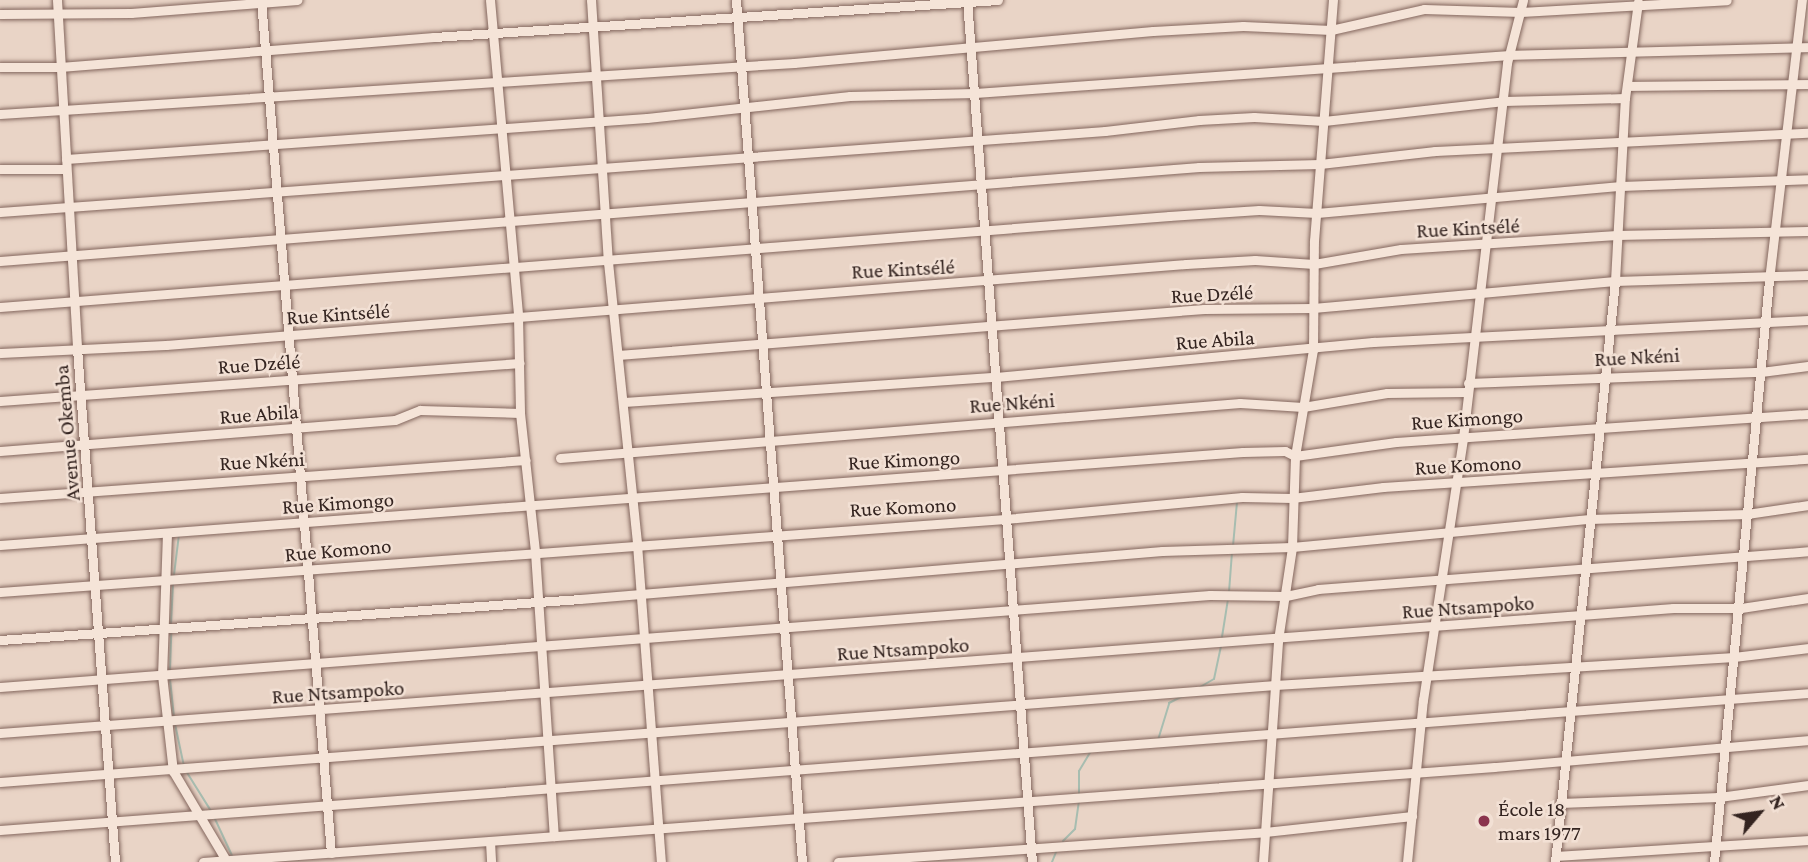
<!DOCTYPE html>
<meta charset="utf-8">
<style>
body{margin:0}
#map{position:relative;width:1808px;height:862px;overflow:hidden;background:#e9d4c6;font-family:"Crimson Pro",serif}
div>[style]{position:absolute}
.stream>*{height:2px;margin:-1px;padding:0 1px;transform-origin:1px;border-radius:1px;background:#a7bdb0}
.roads{filter:drop-shadow(0 0 2px #83665d) drop-shadow(0 0 2px #83665d)}
.street>*{height:9px;margin:-4.5px;padding:0 4.5px;transform-origin:4.5px;border-radius:4.5px;background:#f5e4d8}
.dots>*{width:19px;height:19px;translate:-50% -50%;box-sizing:border-box;border:4px solid #f2e0d4;border-radius:50%}
span{translate:-50% -50%;white-space:nowrap;text-align:center;line-height:1.15;-webkit-text-stroke:5px #f2e0d4;paint-order:stroke}
.street-label{font-size:21px;color:#342420}
.poi-label{font-size:21px;color:#342420}
.left{translate:0 -50%;text-align:left}
.north{position:absolute;left:1724px;top:778px;width:70px;height:70px;-webkit-text-stroke:5px #f2e0d4;paint-order:stroke;rotate:61deg;font-size:19px;font-weight:700;line-height:28px;text-align:center;color:#342420}
.north::after{content:'';display:block;margin:auto;width:24px;height:32px;background:#342420;clip-path:polygon(50% 0,100% 100%,50% 72%,0 100%)}
</style>
<div id="map">
<div class="stream">
<i style="left:1233px;top:546px;width:44px;rotate:-84.8deg"></i>
<i style="left:174px;top:575px;width:39px;rotate:-83deg"></i>
<i style="left:1229px;top:592px;width:40px;rotate:-85.7deg"></i>
<i style="left:171px;top:624px;width:40px;rotate:-87.1deg"></i>
<i style="left:1222px;top:637px;width:36px;rotate:-81deg"></i>
<i style="left:170px;top:670px;width:37px;rotate:-88deg"></i>
<i style="left:170px;top:679px;width:36px;rotate:84deg"></i>
<i style="left:1200px;top:687px;width:16px;rotate:-30deg"></i>
<i style="left:1214px;top:679px;width:34px;rotate:-78deg"></i>
<i style="left:175px;top:724px;width:40px;rotate:78deg"></i>
<i style="left:1158px;top:740px;width:39px;rotate:-73deg"></i>
<i style="left:1169px;top:703px;width:16px;rotate:-27deg"></i>
<i style="left:186px;top:771px;width:47px;rotate:58deg"></i>
<i style="left:1079px;top:794px;width:23px;rotate:-90deg"></i>
<i style="left:1079px;top:771px;width:23px;rotate:-59deg"></i>
<i style="left:215px;top:819px;width:40px;rotate:65deg"></i>
<i style="left:1063px;top:841px;width:17px;rotate:-45deg"></i>
<i style="left:1075px;top:829px;width:29px;rotate:-82deg"></i>
<i style="left:1052px;top:862px;width:11px;rotate:-68deg"></i>
</div>
<div class="roads">
<div class="street">
<i style="left:57px;top:0;width:349px;rotate:86.7deg"></i>
<i style="left:77px;top:348px;width:515px;rotate:85.77deg"></i>
<i style="left:261px;top:0;width:856px;rotate:85.31deg"></i>
<i style="left:490px;top:0;width:317px;rotate:84.9deg"></i>
<i style="left:518px;top:316px;width:97px;rotate:88.8deg"></i>
<i style="left:520px;top:413px;width:140px;rotate:83.8deg"></i>
<i style="left:535px;top:552px;width:285px;rotate:86.2deg"></i>
<i style="left:591px;top:0;width:263px;rotate:86.3deg"></i>
<i style="left:608px;top:262px;width:283px;rotate:84.1deg"></i>
<i style="left:637px;top:544px;width:319px;rotate:85.7deg"></i>
<i style="left:736px;top:0;width:865px;rotate:85.62deg"></i>
<i style="left:967px;top:0;width:864px;rotate:85.69deg"></i>
<i style="left:0;top:14px;width:131px;rotate:-0.4deg"></i>
<i style="left:131px;top:13px;width:167px;rotate:-4.5deg"></i>
<i style="left:0;top:67px;width:60px"></i>
<i style="left:60px;top:67px;width:375px;rotate:-4.6deg"></i>
<i style="left:434px;top:37px;width:565px;rotate:-3.75deg"></i>
<i style="left:1627px;top:86px;width:181px;rotate:-0.6deg"></i>
<i style="left:0;top:114px;width:796px;rotate:-3.68deg"></i>
<i style="left:794px;top:63px;width:360px;rotate:-5.1deg"></i>
<i style="left:1153px;top:31px;width:90px;rotate:-3.2deg"></i>
<i style="left:1243px;top:26px;width:88px;rotate:2.6deg"></i>
<i style="left:1331px;top:30px;width:95px;rotate:-12.7deg"></i>
<i style="left:1424px;top:9px;width:97px;rotate:1.8deg"></i>
<i style="left:1521px;top:12px;width:206px;rotate:-3.3deg"></i>
<i style="left:66px;top:159px;width:582px;rotate:-4.04deg"></i>
<i style="left:647px;top:118px;width:204px;rotate:-6.2deg"></i>
<i style="left:850px;top:96px;width:125px;rotate:-1.4deg"></i>
<i style="left:975px;top:93px;width:536px;rotate:-4.06deg"></i>
<i style="left:1510px;top:55px;width:298px;rotate:-1.5deg"></i>
<i style="left:0;top:169px;width:66px"></i>
<i style="left:0;top:212px;width:1108px;rotate:-4.19deg"></i>
<i style="left:1105px;top:131px;width:95px;rotate:-6.7deg"></i>
<i style="left:1199px;top:120px;width:55px;rotate:-3.1deg"></i>
<i style="left:1254px;top:117px;width:70px;rotate:3.3deg"></i>
<i style="left:1324px;top:121px;width:181px;rotate:-6.3deg"></i>
<i style="left:1504px;top:101px;width:121px;rotate:-1.4deg"></i>
<i style="left:0;top:261px;width:1203px;rotate:-4.48deg"></i>
<i style="left:1199px;top:167px;width:121px;rotate:-1.4deg"></i>
<i style="left:1320px;top:164px;width:116px;rotate:-6.4deg"></i>
<i style="left:1435px;top:151px;width:373px;rotate:-2.8deg"></i>
<i style="left:0;top:307px;width:1173px;rotate:-4.45deg"></i>
<i style="left:1169px;top:216px;width:90px;rotate:-3.8deg"></i>
<i style="left:1259px;top:210px;width:58px;rotate:3deg"></i>
<i style="left:1317px;top:213px;width:305px;rotate:-5.1deg"></i>
<i style="left:1621px;top:186px;width:187px;rotate:-2.1deg"></i>
<i style="left:0;top:353px;width:166px;rotate:-2.8deg"></i>
<i style="left:166px;top:345px;width:1023px;rotate:-4.54deg"></i>
<i style="left:1186px;top:264px;width:69px;rotate:-3.3deg"></i>
<i style="left:1255px;top:260px;width:59px;rotate:3.9deg"></i>
<i style="left:1314px;top:264px;width:88px;rotate:-9.8deg"></i>
<i style="left:1401px;top:249px;width:216px;rotate:-3.7deg"></i>
<i style="left:1617px;top:235px;width:191px;rotate:-1.2deg"></i>
<i style="left:618px;top:355px;width:588px;rotate:-4.49deg"></i>
<i style="left:1204px;top:309px;width:109px;rotate:-0.5deg"></i>
<i style="left:1313px;top:308px;width:303px;rotate:-5.1deg"></i>
<i style="left:1615px;top:281px;width:193px;rotate:-1.8deg"></i>
<i style="left:1468px;top:383px;width:293px;rotate:-2.2deg"></i>
<i style="left:1761px;top:372px;width:47px;rotate:-7.3deg"></i>
<i style="left:0;top:401px;width:521px;rotate:-4.18deg"></i>
<i style="left:624px;top:402px;width:372px;rotate:-3.9deg"></i>
<i style="left:995px;top:377px;width:380px;rotate:-5.3deg"></i>
<i style="left:1373px;top:342px;width:436px;rotate:-2.9deg"></i>
<i style="left:0;top:451px;width:396px;rotate:-4.5deg"></i>
<i style="left:395px;top:420px;width:27px;rotate:-22deg"></i>
<i style="left:420px;top:410px;width:100px;rotate:1.7deg"></i>
<i style="left:560px;top:458px;width:682px;rotate:-4.62deg"></i>
<i style="left:1240px;top:403px;width:63px;rotate:3.6deg"></i>
<i style="left:1303px;top:407px;width:85px;rotate:-9.5deg"></i>
<i style="left:1387px;top:393px;width:79px;rotate:-0.7deg"></i>
<i style="left:0;top:498px;width:527px;rotate:-4.13deg"></i>
<i style="left:167px;top:533px;width:142px;rotate:92deg"></i>
<i style="left:162px;top:675px;width:97px;rotate:83.5deg"></i>
<i style="left:173px;top:771px;width:106px;rotate:59.3deg"></i>
<i style="left:0;top:545px;width:1246px;rotate:-4.28deg"></i>
<i style="left:1243px;top:452px;width:42px;rotate:-1.4deg"></i>
<i style="left:1285px;top:451px;width:11px;rotate:27deg"></i>
<i style="left:1295px;top:456px;width:102px;rotate:-7.9deg"></i>
<i style="left:1396px;top:442px;width:413px;rotate:-3.9deg"></i>
<i style="left:0;top:592px;width:1008px;rotate:-4.15deg"></i>
<i style="left:1005px;top:519px;width:238px;rotate:-5.3deg"></i>
<i style="left:1242px;top:497px;width:50px;rotate:1.1deg"></i>
<i style="left:1292px;top:498px;width:92px;rotate:-6.9deg"></i>
<i style="left:1383px;top:487px;width:426px;rotate:-3.8deg"></i>
<i style="left:0;top:640px;width:581px;rotate:-4.04deg"></i>
<i style="left:580px;top:599px;width:584px;rotate:-4.71deg"></i>
<i style="left:1162px;top:551px;width:130px;rotate:-1.8deg"></i>
<i style="left:1292px;top:547px;width:299px;rotate:-5.4deg"></i>
<i style="left:1590px;top:519px;width:157px;rotate:-1.8deg"></i>
<i style="left:1747px;top:514px;width:62px;rotate:-8.4deg"></i>
<i style="left:0;top:687px;width:1213px;rotate:-4.35deg"></i>
<i style="left:1210px;top:595px;width:76px;rotate:0.8deg"></i>
<i style="left:1286px;top:596px;width:33px;rotate:-12deg"></i>
<i style="left:1318px;top:589px;width:491px;rotate:-4.4deg"></i>
<i style="left:0;top:733px;width:1678px;rotate:-4.27deg"></i>
<i style="left:1673px;top:608px;width:68px"></i>
<i style="left:1741px;top:608px;width:68px;rotate:-8.5deg"></i>
<i style="left:0;top:782px;width:1279px;rotate:-4.35deg"></i>
<i style="left:1275px;top:685px;width:460px;rotate:-3.5deg"></i>
<i style="left:1734px;top:657px;width:75px;rotate:-6.9deg"></i>
<i style="left:1560px;top:803px;width:159px;rotate:-2.2deg"></i>
<i style="left:1719px;top:797px;width:90px;rotate:-7.7deg"></i>
<i style="left:0;top:830px;width:1813px;rotate:-4.33deg"></i>
<i style="left:490px;top:841px;width:21px;rotate:87deg"></i>
<i style="left:1556px;top:856px;width:253px;rotate:-3.6deg"></i>
<i style="left:203px;top:862px;width:1295px;rotate:-4.21deg"></i>
<i style="left:1495px;top:767px;width:314px;rotate:-4.9deg"></i>
<i style="left:838px;top:862px;width:428px;rotate:-4deg"></i>
<i style="left:1265px;top:832px;width:148px;rotate:-6.2deg"></i>
<i style="left:1263px;top:862px;width:223px;rotate:-86.1deg"></i>
<i style="left:1278px;top:640px;width:94px;rotate:-81.4deg"></i>
<i style="left:1292px;top:547px;width:91px;rotate:-88.1deg"></i>
<i style="left:1295px;top:456px;width:108px;rotate:-80.4deg"></i>
<i style="left:1313px;top:350px;width:109px;rotate:-89.5deg"></i>
<i style="left:1314px;top:241px;width:242px;rotate:-85.5deg"></i>
<i style="left:1407px;top:862px;width:163px;rotate:-84.4deg"></i>
<i style="left:1423px;top:700px;width:265px;rotate:-81.3deg"></i>
<i style="left:1463px;top:438px;width:378px;rotate:-83.3deg"></i>
<i style="left:1507px;top:63px;width:65px;rotate:-75.7deg"></i>
<i style="left:1555px;top:862px;width:584px;rotate:-84.1deg"></i>
<i style="left:1615px;top:281px;width:183px;rotate:-86.9deg"></i>
<i style="left:1625px;top:98px;width:97px;rotate:-82.3deg"></i>
<i style="left:1714px;top:862px;width:585px;rotate:-84.6deg"></i>
<i style="left:1769px;top:280px;width:282px;rotate:-83.3deg"></i>
</div>
</div>
<div class="dots">
<i style="left:1484px;top:821px;background:#8b344e"></i>
</div>
<div class="street-label">
<span style="left:1468px;top:228px;rotate:-3deg">Rue Kintsélé</span>
<span style="left:903px;top:269px;rotate:-3deg">Rue Kintsélé</span>
<span style="left:1212px;top:294px;rotate:-3deg">Rue Dzélé</span>
<span style="left:338px;top:314px;rotate:-4deg">Rue Kintsélé</span>
<span style="left:1215px;top:340px;rotate:-4deg">Rue Abila</span>
<span style="left:1637px;top:357px;rotate:-3deg">Rue Nkéni</span>
<span style="left:259px;top:364px;rotate:-4deg">Rue Dzélé</span>
<span style="left:1012px;top:403px;rotate:-4deg">Rue Nkéni</span>
<span style="left:259px;top:414px;rotate:-4deg">Rue Abila</span>
<span style="left:1467px;top:419px;rotate:-4deg">Rue Kimongo</span>
<span style="left:67px;top:433px;rotate:-95deg">Avenue Okemba</span>
<span style="left:904px;top:460px;rotate:-3deg">Rue Kimongo</span>
<span style="left:262px;top:461px;rotate:-3deg">Rue Nkéni</span>
<span style="left:1468px;top:465px;rotate:-3deg">Rue Komono</span>
<span style="left:338px;top:503px;rotate:-4deg">Rue Kimongo</span>
<span style="left:903px;top:507px;rotate:-3deg">Rue Komono</span>
<span style="left:338px;top:550px;rotate:-5deg">Rue Komono</span>
<span style="left:1468px;top:607px;rotate:-4deg">Rue Ntsampoko</span>
<span style="left:903px;top:649px;rotate:-4deg">Rue Ntsampoko</span>
<span style="left:338px;top:692px;rotate:-4deg">Rue Ntsampoko</span>
</div>
<div class="poi-label">
<span class="left" style="left:1498px;top:821px">École 18<br>mars 1977</span>
</div>
<div class="north">N</div>
</div>
